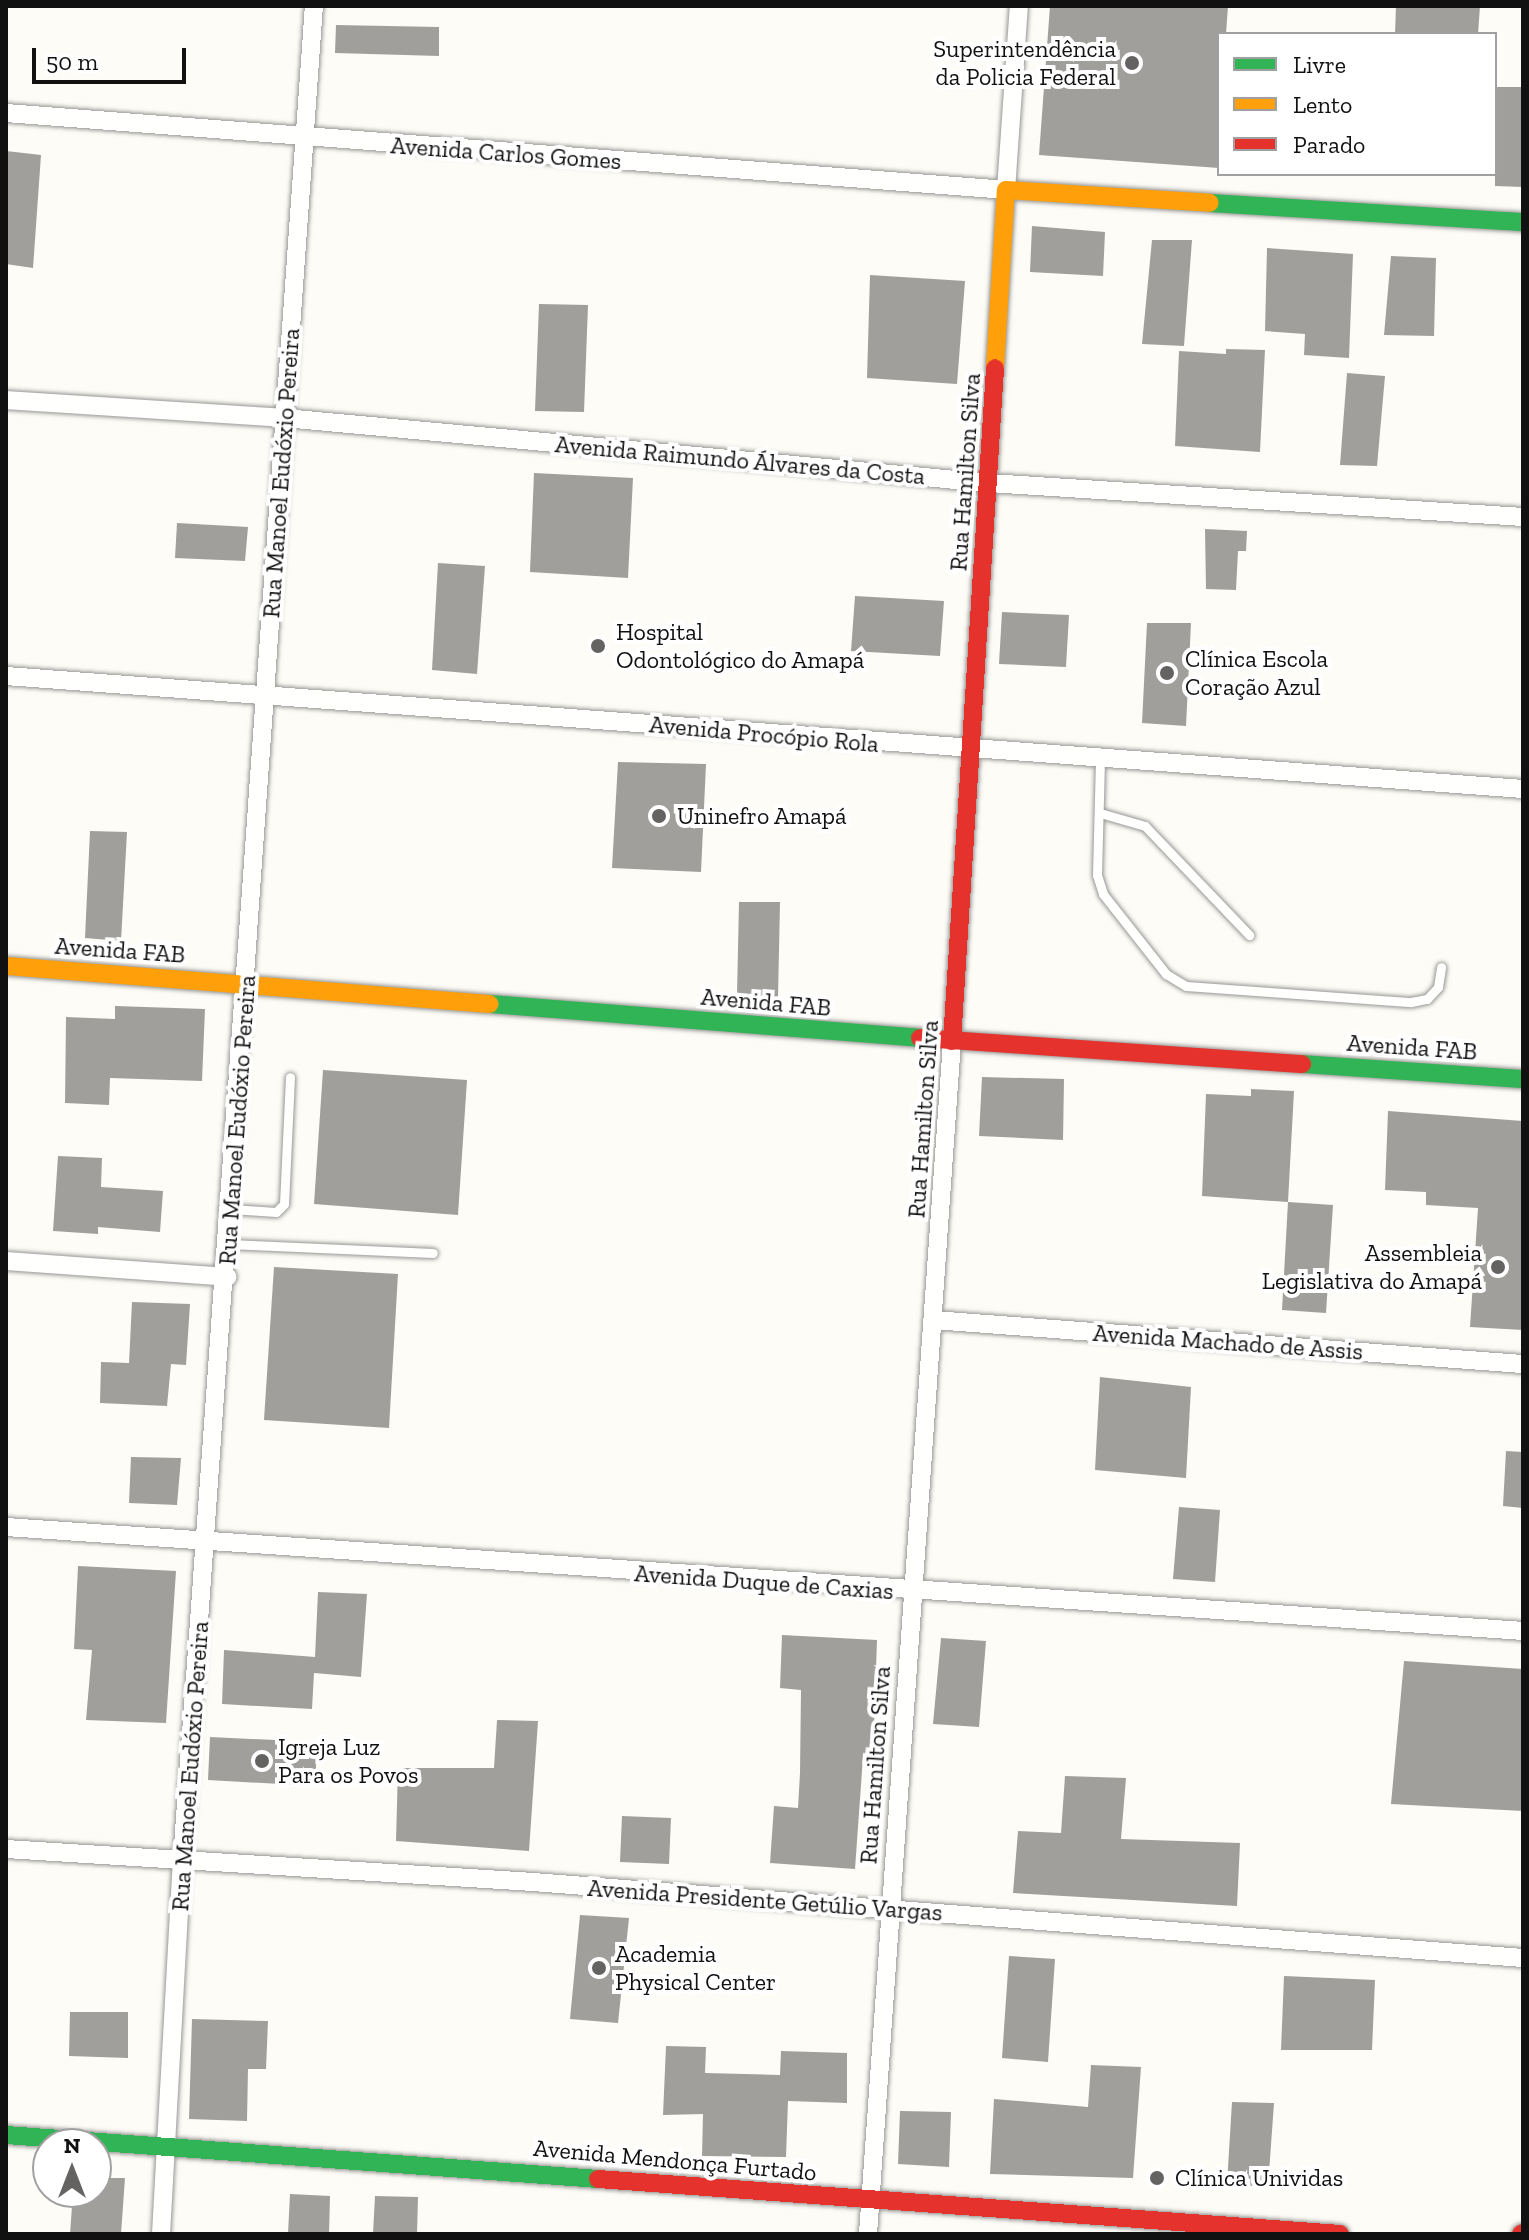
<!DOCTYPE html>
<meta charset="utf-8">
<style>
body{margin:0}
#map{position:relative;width:1529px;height:2240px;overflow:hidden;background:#fdfcf7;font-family:"Zilla Slab",serif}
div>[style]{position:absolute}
.building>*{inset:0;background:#a19f9c}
.roads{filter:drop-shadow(0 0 2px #979795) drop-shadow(0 0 2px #979795)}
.lane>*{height:9px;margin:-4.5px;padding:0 4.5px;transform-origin:4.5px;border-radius:4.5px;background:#fffffe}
.street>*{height:18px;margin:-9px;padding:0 9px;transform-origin:9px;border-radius:9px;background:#fffffe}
.fast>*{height:18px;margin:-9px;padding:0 9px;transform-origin:9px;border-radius:9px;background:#30b455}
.slow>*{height:18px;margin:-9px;padding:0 9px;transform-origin:9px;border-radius:9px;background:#ff9f0a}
.jam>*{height:18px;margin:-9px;padding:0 9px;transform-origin:9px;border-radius:9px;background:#e5322d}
.dots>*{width:22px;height:22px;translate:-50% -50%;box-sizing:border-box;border:4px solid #fff;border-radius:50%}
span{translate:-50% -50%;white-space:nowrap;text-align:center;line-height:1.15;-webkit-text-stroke:8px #fff;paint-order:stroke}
.poi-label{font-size:24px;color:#111}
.right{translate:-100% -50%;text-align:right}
.left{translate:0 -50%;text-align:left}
.street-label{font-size:24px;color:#111}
.frame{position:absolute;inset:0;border:8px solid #111;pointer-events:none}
.legend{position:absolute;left:1217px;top:32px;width:280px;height:144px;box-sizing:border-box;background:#fff;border:2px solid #a0a0a0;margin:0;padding:10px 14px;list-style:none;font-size:24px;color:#111}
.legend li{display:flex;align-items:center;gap:16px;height:40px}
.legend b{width:40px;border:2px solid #a0a0a0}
.north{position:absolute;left:32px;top:2128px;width:80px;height:80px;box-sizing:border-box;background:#fff;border:2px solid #a0a0a0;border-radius:50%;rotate:0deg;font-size:22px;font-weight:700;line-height:32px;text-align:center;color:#111}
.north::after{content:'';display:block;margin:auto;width:28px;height:36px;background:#646362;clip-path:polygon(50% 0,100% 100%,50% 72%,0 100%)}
.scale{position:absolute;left:32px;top:48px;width:154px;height:36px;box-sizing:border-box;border:4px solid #111;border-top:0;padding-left:10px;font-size:24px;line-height:28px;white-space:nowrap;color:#111;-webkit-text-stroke:6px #fff;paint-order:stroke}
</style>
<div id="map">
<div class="building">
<i style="clip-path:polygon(1050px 6px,1228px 6px,1226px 34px,1219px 34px,1219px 168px,1039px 155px)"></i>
<i style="clip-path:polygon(1396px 6px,1480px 6px,1478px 34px,1395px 34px)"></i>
<i style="clip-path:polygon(336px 25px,439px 27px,439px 56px,335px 53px)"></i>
<i style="clip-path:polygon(1495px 87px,1523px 87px,1523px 187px,1495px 186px)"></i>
<i style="clip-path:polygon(6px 151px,41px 155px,33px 268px,6px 264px)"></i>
<i style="clip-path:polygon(1032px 226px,1105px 232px,1103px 276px,1030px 272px)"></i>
<i style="clip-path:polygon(1152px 240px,1192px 240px,1184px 346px,1142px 344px)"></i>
<i style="clip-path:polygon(1267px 248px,1353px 254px,1349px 358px,1304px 355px,1305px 334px,1265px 331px)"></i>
<i style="clip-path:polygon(1391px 256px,1436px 258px,1434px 336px,1384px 335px)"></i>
<i style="clip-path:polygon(870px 275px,965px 281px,957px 384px,867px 378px)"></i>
<i style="clip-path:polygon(539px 304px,588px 305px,584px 412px,535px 411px)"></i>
<i style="clip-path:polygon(1226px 349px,1265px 350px,1260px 452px,1175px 446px,1179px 351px,1226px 354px)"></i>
<i style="clip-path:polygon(1347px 373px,1385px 376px,1377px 466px,1340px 465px)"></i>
<i style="clip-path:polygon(534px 473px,633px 478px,628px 578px,530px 572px)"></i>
<i style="clip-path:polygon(177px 523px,248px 527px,245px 561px,175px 558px)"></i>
<i style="clip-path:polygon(1205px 529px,1247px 531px,1246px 551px,1238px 551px,1236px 590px,1206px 589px)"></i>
<i style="clip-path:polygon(438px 563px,485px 566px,477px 674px,432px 670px)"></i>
<i style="clip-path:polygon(855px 596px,944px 601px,940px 656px,851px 651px)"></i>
<i style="clip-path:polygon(1002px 612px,1069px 615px,1066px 667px,999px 664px)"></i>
<i style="clip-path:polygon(1147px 623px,1191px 623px,1186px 726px,1142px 723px)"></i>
<i style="clip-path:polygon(618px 762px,706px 764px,701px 872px,612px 868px)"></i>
<i style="clip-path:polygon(90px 831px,127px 832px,121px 941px,85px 938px)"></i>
<i style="clip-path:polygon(739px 902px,780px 902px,778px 997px,737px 995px)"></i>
<i style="clip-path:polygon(115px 1006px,205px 1009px,202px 1081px,110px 1078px,109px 1105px,65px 1103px,66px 1017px,115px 1019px)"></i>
<i style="clip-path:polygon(323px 1070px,467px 1080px,458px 1215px,314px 1204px)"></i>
<i style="clip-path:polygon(982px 1077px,1064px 1079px,1063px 1140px,979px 1136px)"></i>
<i style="clip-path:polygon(1251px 1089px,1294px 1091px,1288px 1202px,1202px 1196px,1206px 1094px,1251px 1096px)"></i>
<i style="clip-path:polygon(1388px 1111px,1523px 1121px,1523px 1330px,1470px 1327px,1478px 1208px,1426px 1205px,1426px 1192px,1385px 1190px)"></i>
<i style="clip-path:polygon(58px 1156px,102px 1158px,101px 1187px,163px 1191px,160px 1232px,98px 1227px,98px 1234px,53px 1231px)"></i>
<i style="clip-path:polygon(1288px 1202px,1333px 1205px,1326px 1313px,1282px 1310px)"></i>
<i style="clip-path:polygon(274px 1267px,398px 1274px,389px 1428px,264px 1420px)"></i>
<i style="clip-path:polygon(132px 1302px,190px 1304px,186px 1365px,171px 1364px,167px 1406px,100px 1403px,101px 1362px,129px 1363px)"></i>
<i style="clip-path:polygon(1100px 1377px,1191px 1387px,1186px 1478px,1095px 1470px)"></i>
<i style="clip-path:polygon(1506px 1451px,1523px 1452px,1523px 1508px,1503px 1506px)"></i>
<i style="clip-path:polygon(131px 1457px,181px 1458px,177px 1505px,129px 1503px)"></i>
<i style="clip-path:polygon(1179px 1507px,1220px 1510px,1215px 1582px,1173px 1579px)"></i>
<i style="clip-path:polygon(78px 1566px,176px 1571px,166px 1723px,86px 1720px,92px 1650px,74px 1649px)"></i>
<i style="clip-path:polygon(318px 1592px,367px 1594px,361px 1677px,314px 1673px,312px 1709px,222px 1704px,224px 1650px,315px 1657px)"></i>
<i style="clip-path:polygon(782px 1635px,877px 1640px,873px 1757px,863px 1757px,855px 1869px,770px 1863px,774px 1806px,798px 1808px,800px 1773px,801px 1690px,780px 1688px)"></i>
<i style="clip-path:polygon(941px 1638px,986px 1641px,979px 1727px,933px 1724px)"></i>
<i style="clip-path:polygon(1404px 1661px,1523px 1669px,1523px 1811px,1391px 1804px)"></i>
<i style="clip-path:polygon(497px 1720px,538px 1721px,529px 1851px,396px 1841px,398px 1768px,494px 1768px)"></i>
<i style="clip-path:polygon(210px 1737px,316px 1742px,316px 1786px,208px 1780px)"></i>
<i style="clip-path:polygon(1065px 1776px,1126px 1778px,1121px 1839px,1240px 1843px,1237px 1906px,1013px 1893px,1018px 1831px,1061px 1833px)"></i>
<i style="clip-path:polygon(622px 1816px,671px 1818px,669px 1864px,620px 1862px)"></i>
<i style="clip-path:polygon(580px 1915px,629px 1918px,618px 2023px,570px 2019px)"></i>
<i style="clip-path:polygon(1009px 1956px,1055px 1959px,1048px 2062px,1002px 2058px)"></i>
<i style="clip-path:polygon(1284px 1976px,1375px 1980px,1372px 2050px,1281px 2050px)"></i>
<i style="clip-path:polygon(70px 2012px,128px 2012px,128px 2058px,69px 2056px)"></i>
<i style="clip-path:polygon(192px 2019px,268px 2021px,266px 2069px,248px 2069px,247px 2121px,189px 2119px)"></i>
<i style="clip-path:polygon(666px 2046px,706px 2047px,705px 2073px,780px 2075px,781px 2051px,847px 2053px,847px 2103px,788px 2101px,786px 2157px,702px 2156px,703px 2114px,663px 2115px)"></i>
<i style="clip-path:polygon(1091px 2065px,1141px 2067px,1133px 2178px,990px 2174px,994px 2099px,1088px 2107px)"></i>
<i style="clip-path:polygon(1232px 2102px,1274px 2103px,1268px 2187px,1227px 2184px)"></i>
<i style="clip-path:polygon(900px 2111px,951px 2112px,949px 2167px,898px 2164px)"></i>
<i style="clip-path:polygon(96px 2178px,125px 2178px,121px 2234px,70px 2234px,73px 2192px,96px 2192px)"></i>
<i style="clip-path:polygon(290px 2194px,330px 2196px,329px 2234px,288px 2234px)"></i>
<i style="clip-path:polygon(375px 2196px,418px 2197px,417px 2234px,373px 2234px)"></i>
</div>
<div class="roads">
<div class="lane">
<i style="left:1100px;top:760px;width:115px;rotate:91.5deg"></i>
<i style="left:1097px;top:875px;width:20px;rotate:72deg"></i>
<i style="left:1103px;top:894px;width:102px;rotate:51.8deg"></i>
<i style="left:1166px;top:974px;width:23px;rotate:31deg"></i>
<i style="left:1186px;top:986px;width:226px;rotate:4.1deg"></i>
<i style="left:1411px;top:1002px;width:16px;rotate:-11deg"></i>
<i style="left:1427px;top:999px;width:16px;rotate:-47deg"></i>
<i style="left:1438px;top:987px;width:20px;rotate:-81deg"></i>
<i style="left:1100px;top:813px;width:47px;rotate:16.1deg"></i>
<i style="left:1145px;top:826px;width:151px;rotate:46.3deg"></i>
<i style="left:231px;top:1209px;width:45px;rotate:3.8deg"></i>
<i style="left:276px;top:1212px;width:11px;rotate:-45deg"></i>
<i style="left:284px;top:1204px;width:127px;rotate:-87.3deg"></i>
<i style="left:229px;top:1244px;width:204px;rotate:2.5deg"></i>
</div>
<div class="street">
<i style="left:6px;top:113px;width:1003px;rotate:4.4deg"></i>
<i style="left:1006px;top:190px;width:184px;rotate:-86deg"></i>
<i style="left:6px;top:400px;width:279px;rotate:3.7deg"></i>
<i style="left:284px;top:418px;width:708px;rotate:5.27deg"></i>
<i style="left:989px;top:483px;width:535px;rotate:3.64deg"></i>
<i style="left:6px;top:676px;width:1521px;rotate:4.26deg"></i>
<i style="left:6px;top:1261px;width:222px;rotate:4.1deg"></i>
<i style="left:933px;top:1320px;width:592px;rotate:4.27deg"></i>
<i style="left:6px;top:1527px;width:1521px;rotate:3.92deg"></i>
<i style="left:6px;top:1849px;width:528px;rotate:3.58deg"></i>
<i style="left:533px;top:1882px;width:993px;rotate:4.39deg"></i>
<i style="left:161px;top:2234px;width:375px;rotate:-86.8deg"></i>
<i style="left:182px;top:1860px;width:1859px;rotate:-85.93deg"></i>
<i style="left:868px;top:2234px;width:1196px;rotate:-85.97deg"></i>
</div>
<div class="fast">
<i style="left:1210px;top:203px;width:314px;rotate:3.5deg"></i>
<i style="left:490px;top:1004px;width:431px;rotate:4.5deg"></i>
<i style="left:1302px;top:1064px;width:222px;rotate:3.9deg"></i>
<i style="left:6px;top:2135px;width:594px;rotate:4.25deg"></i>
</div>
<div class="slow">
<i style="left:995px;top:368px;width:178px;rotate:-86.5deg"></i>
<i style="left:1006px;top:190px;width:204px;rotate:3.6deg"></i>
<i style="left:6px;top:966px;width:485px;rotate:4.5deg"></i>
</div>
<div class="jam">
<i style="left:920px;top:1038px;width:383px;rotate:3.9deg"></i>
<i style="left:952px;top:1041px;width:674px;rotate:-86.34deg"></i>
<i style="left:598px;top:2179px;width:744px;rotate:4.24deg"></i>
<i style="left:1521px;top:2234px;width:2px;rotate:-27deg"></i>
</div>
</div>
<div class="dots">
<i style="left:1132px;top:63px;background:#646362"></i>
<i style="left:598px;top:646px;background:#646362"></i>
<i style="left:1167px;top:673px;background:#646362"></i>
<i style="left:659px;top:816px;background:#646362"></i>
<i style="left:1498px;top:1267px;background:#646362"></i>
<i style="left:262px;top:1761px;background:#646362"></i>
<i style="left:599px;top:1968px;background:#646362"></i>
<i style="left:1157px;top:2178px;background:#646362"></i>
</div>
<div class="poi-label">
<span class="right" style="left:1116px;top:63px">Superintendência<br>da Policia Federal</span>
<span class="left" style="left:616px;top:646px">Hospital<br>Odontológico do Amapá</span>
<span class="left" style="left:1185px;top:673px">Clínica Escola<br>Coração Azul</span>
<span class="left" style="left:677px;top:816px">Uninefro Amapá</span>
<span class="right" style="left:1482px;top:1267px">Assembleia<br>Legislativa do Amapá</span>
<span class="left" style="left:278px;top:1761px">Igreja Luz<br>Para os Povos</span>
<span class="left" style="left:615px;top:1968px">Academia<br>Physical Center</span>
<span class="left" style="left:1175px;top:2178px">Clínica Unividas</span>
</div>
<div class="street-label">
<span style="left:506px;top:153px;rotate:4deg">Avenida Carlos Gomes</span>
<span style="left:740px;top:460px;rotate:5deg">Avenida Raimundo Álvares da Costa</span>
<span style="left:965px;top:472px;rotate:-86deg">Rua Hamilton Silva</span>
<span style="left:281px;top:473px;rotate:-86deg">Rua Manoel Eudóxio Pereira</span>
<span style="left:764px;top:734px;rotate:5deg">Avenida Procópio Rola</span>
<span style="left:120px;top:950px;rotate:4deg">Avenida FAB</span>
<span style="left:766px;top:1002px;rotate:5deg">Avenida FAB</span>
<span style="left:1412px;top:1047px;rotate:4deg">Avenida FAB</span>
<span style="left:923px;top:1119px;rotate:-86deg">Rua Hamilton Silva</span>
<span style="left:237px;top:1120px;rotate:-86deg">Rua Manoel Eudóxio Pereira</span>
<span style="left:1228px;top:1342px;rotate:4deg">Avenida Machado de Assis</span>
<span style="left:764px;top:1582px;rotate:4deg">Avenida Duque de Caxias</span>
<span style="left:875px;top:1765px;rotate:-86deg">Rua Hamilton Silva</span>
<span style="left:190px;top:1766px;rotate:-86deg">Rua Manoel Eudóxio Pereira</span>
<span style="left:765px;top:1900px;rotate:4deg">Avenida Presidente Getúlio Vargas</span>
<span style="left:675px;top:2160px;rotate:5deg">Avenida Mendonça Furtado</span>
</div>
<div class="frame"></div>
<ul class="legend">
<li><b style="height:10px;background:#30b455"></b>Livre</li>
<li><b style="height:10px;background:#ff9f0a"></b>Lento</li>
<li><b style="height:10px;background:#e5322d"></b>Parado</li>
</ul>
<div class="north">N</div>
<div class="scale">50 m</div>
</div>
